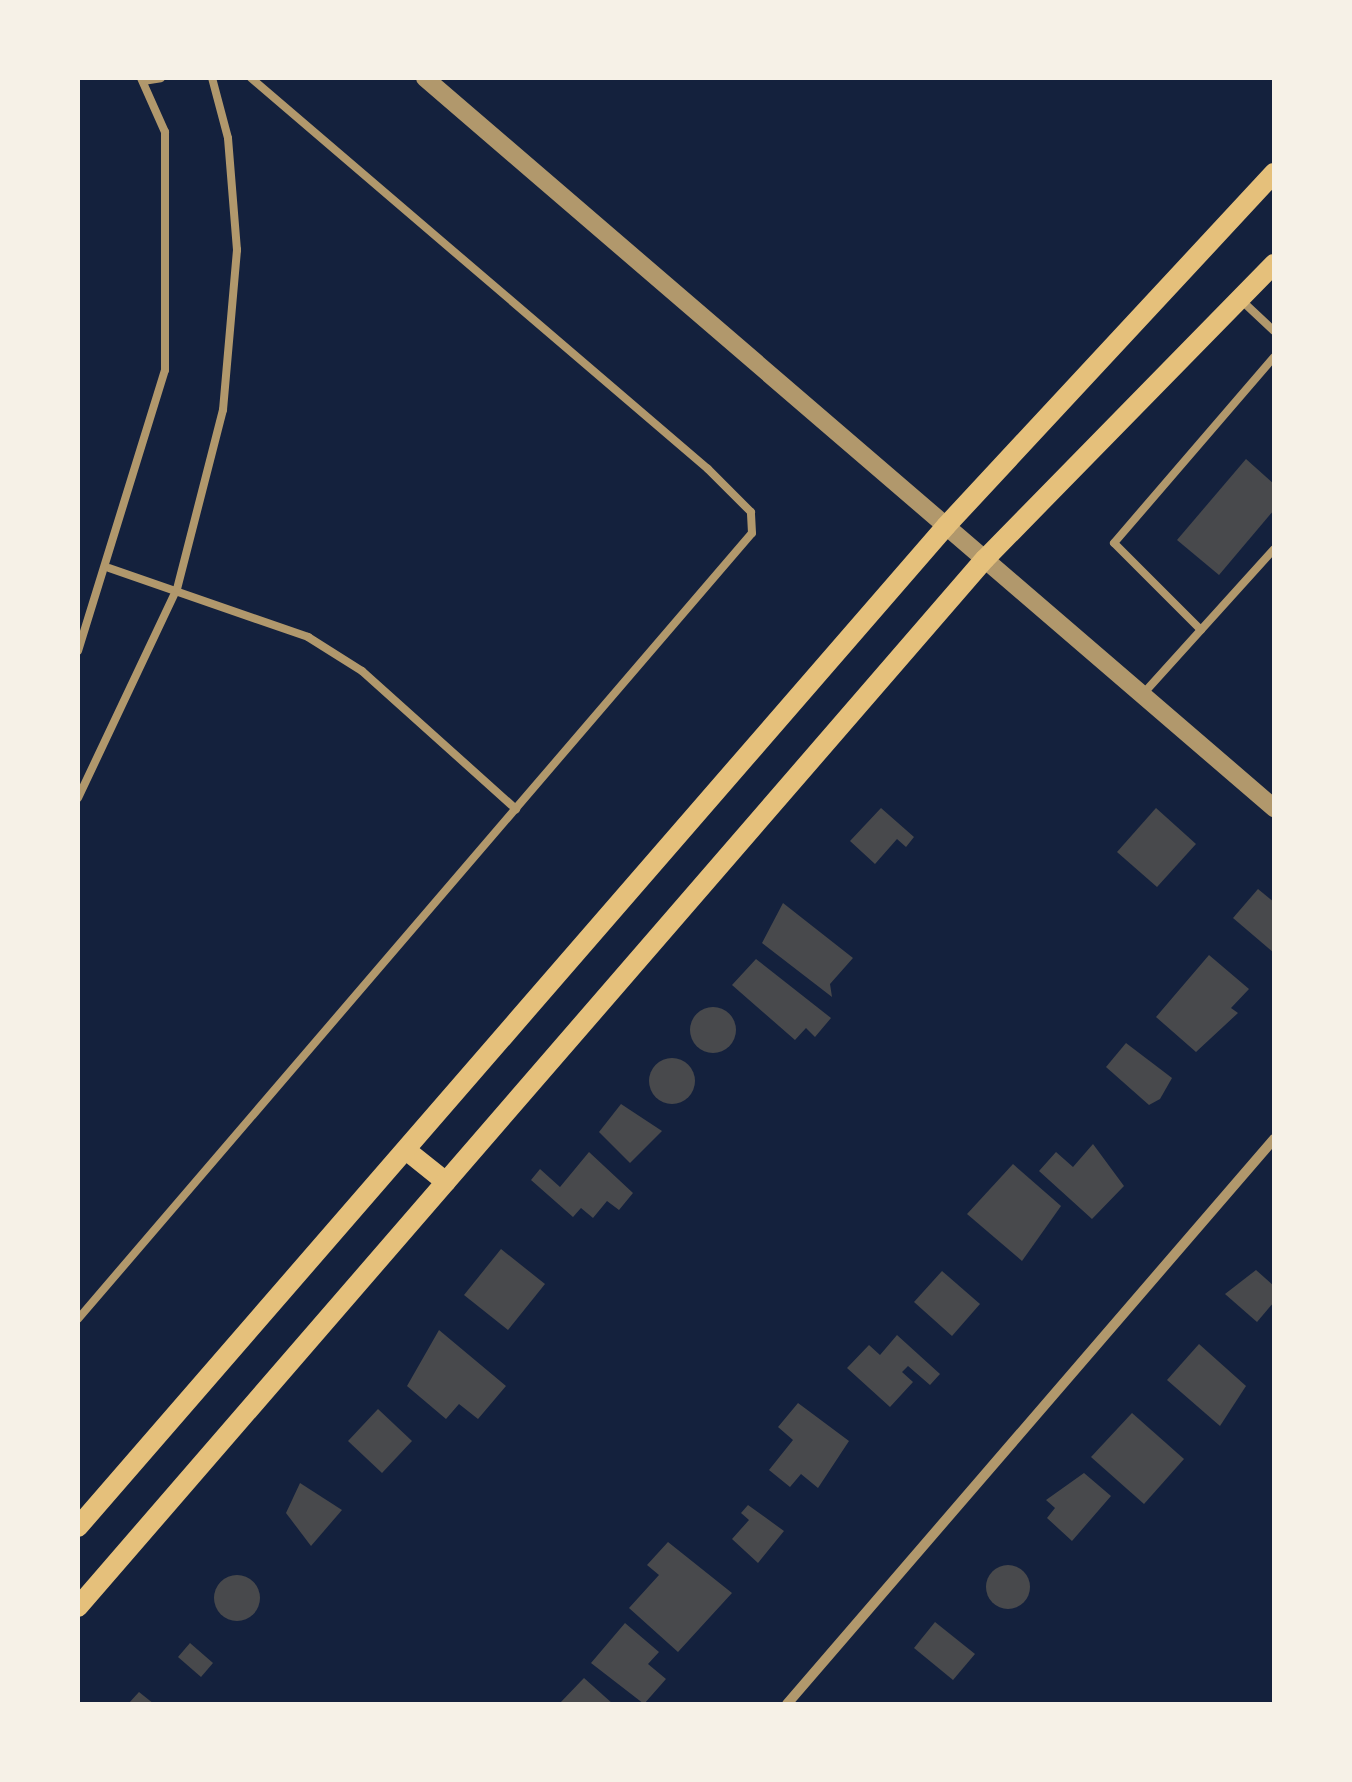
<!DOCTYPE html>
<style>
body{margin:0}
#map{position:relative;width:1352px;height:1782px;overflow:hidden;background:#14213d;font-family:Barlow,sans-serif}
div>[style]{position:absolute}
.building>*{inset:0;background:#48494c}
.round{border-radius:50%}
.service>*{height:8px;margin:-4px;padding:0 4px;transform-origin:4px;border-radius:4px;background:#b1986c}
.minor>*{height:10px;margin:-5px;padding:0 5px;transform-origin:5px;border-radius:5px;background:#b1986c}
.tertiary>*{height:18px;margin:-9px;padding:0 9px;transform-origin:9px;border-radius:9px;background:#b1986c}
.secondary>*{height:20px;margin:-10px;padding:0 10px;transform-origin:10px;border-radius:10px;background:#e5c07b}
span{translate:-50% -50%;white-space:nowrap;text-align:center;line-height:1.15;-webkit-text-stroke:9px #f6f1e7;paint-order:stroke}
.frame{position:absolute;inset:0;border:80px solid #f6f1e7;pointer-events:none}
</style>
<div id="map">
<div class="building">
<i style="clip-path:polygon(1246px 459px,1274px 484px,1274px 510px,1219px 575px,1177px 540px)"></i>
<i style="clip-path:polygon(881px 808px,914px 837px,906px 847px,897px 839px,875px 864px,850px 841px)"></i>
<i style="clip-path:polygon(1156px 808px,1196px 844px,1157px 887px,1117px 852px)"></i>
<i style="clip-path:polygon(1258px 889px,1274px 902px,1274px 953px,1233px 918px)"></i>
<i style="clip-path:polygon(783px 903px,853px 958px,830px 984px,832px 997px,762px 943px)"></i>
<i style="clip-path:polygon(1209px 955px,1249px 989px,1231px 1008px,1238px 1013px,1196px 1052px,1156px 1017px)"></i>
<i style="clip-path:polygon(756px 959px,831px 1018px,815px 1037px,806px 1028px,795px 1040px,732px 985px)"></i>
<i class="round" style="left:690px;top:1007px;width:46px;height:46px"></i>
<i style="clip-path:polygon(1126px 1043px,1172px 1078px,1160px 1099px,1149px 1105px,1106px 1067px)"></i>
<i class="round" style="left:649px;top:1058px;width:46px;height:46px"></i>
<i style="clip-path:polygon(621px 1104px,662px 1131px,630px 1163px,599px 1132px)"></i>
<i style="clip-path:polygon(1093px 1144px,1124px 1186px,1092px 1219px,1039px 1171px,1056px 1152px,1073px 1167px)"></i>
<i style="clip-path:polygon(589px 1152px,633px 1193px,619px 1210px,607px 1201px,593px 1218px,581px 1208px,573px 1217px,531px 1180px,540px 1169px,560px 1187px)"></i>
<i style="clip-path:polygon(1013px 1164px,1061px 1206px,1022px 1261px,967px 1214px)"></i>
<i style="clip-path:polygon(501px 1249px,545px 1284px,508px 1330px,464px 1295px)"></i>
<i style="clip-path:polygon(1256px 1270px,1274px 1286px,1274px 1302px,1257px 1322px,1225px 1294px)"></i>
<i style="clip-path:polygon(942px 1271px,980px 1304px,952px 1336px,914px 1302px)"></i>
<i style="clip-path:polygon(439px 1330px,506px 1386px,478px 1419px,459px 1404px,446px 1419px,407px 1386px)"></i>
<i style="clip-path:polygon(897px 1335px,940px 1374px,930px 1385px,908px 1366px,902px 1372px,913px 1382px,890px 1407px,847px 1368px,869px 1345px,880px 1355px)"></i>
<i style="clip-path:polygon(1199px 1344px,1246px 1386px,1220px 1426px,1167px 1380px)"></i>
<i style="clip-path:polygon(798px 1403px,849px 1441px,818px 1488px,801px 1474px,790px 1487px,769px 1470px,793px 1440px,778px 1427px)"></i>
<i style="clip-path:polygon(378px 1409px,412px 1441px,382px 1473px,348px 1441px)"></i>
<i style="clip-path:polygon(1132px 1413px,1184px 1459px,1144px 1504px,1091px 1457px)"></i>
<i style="clip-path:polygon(1084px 1473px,1111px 1496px,1072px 1541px,1047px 1518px,1055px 1508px,1046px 1500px)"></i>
<i style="clip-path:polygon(300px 1483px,342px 1510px,311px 1546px,286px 1513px)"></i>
<i style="clip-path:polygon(748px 1505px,784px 1531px,758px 1563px,732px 1539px,749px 1520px,741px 1513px)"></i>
<i style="clip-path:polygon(668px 1542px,732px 1593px,678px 1652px,629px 1608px,659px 1575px,647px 1565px)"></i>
<i class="round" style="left:986px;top:1565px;width:44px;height:44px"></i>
<i class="round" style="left:214px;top:1575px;width:46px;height:46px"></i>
<i style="clip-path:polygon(935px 1622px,975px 1654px,953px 1680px,914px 1648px)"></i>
<i style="clip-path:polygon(625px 1623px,659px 1652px,648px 1664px,666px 1679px,644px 1704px,591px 1663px)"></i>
<i style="clip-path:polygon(190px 1643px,213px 1663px,201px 1677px,178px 1657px)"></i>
<i style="clip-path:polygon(584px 1678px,613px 1704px,559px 1704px)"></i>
<i style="clip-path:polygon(139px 1692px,154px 1704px,128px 1704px)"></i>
</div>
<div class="service">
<i style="left:143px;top:81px;width:18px;rotate:-9deg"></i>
<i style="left:1241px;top:300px;width:45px;rotate:43.2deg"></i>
<i style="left:109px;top:568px;width:211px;rotate:19.1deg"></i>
<i style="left:308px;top:637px;width:64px;rotate:32.2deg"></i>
<i style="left:362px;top:671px;width:207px;rotate:41.9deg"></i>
<i style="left:1201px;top:630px;width:123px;rotate:-135deg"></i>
<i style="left:1114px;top:543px;width:245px;rotate:-49.3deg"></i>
<i style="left:78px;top:651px;width:294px;rotate:-72.8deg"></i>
<i style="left:165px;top:370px;width:238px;rotate:-90deg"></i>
<i style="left:165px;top:132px;width:59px;rotate:-114deg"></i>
<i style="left:1143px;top:694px;width:195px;rotate:-47.9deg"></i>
<i style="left:78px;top:798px;width:231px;rotate:-64.7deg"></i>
<i style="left:177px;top:589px;width:185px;rotate:-75.6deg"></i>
<i style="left:223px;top:410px;width:161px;rotate:-85deg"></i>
<i style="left:237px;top:250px;width:112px;rotate:-94.6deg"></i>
<i style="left:228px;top:138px;width:62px;rotate:-104.9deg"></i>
<i style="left:78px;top:1319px;width:1035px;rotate:-49.39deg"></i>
<i style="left:752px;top:533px;width:21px;rotate:-93deg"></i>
<i style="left:751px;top:512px;width:61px;rotate:-135deg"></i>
<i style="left:708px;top:469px;width:601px;rotate:-139.45deg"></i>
</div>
<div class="minor">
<i style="left:787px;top:1704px;width:746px;rotate:-49.24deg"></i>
</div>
<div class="tertiary">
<i style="left:425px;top:78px;width:1120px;rotate:40.69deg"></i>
</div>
<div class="secondary">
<i style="left:406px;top:1150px;width:51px;rotate:38.7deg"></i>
<i style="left:78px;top:1527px;width:1325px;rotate:-49.07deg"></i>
<i style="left:946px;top:526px;width:482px;rotate:-47.1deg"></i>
<i style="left:78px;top:1607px;width:1386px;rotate:-49.13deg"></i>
<i style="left:985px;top:559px;width:413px;rotate:-45.6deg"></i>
</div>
<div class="frame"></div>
</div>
